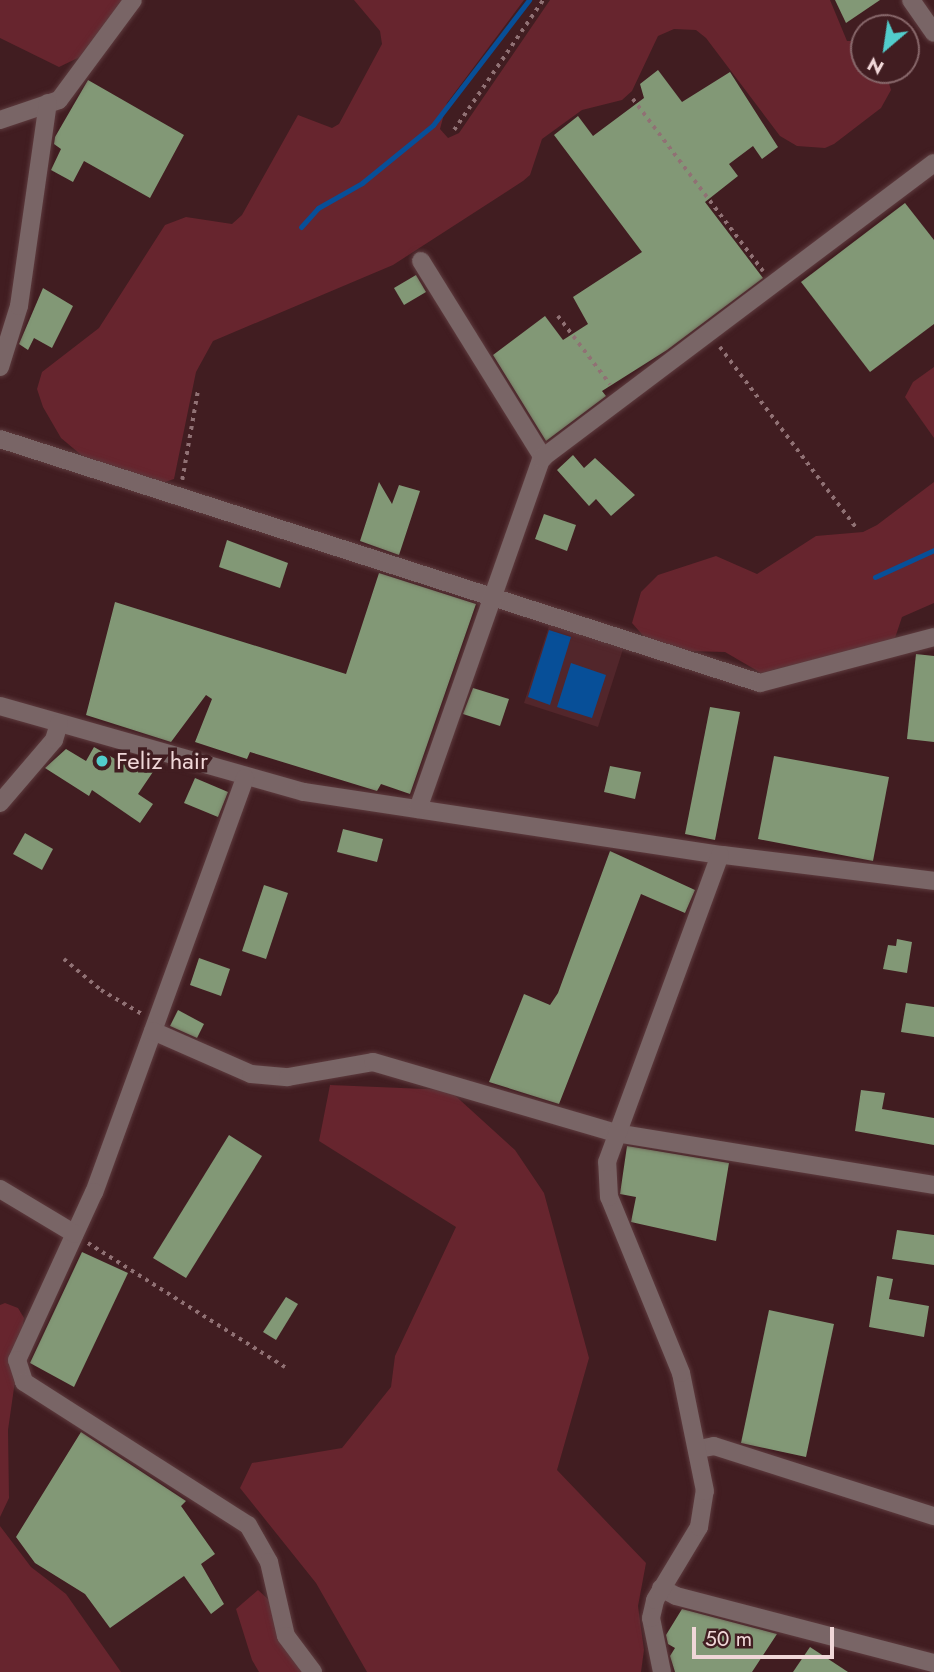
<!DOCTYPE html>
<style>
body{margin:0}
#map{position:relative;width:934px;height:1672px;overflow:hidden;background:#411d21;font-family:Jost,sans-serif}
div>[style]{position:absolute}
.built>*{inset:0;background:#52262b}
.green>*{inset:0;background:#67252e}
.water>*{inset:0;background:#074f98}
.stream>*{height:5px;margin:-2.5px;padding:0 2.5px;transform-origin:2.5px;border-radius:2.5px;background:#074f98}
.building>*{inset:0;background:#829876}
.path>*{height:3.5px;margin-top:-1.75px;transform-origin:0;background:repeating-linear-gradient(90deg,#907174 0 3.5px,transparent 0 8.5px)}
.roads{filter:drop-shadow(0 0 2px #5d3b3e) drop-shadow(0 0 2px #5d3b3e)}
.minor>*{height:18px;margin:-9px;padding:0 9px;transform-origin:9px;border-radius:9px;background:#796566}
.dots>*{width:19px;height:19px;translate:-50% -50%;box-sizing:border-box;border:4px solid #411d21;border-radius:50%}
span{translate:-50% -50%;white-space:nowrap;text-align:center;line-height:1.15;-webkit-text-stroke:7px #411d21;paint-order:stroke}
.poi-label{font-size:24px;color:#f0d7d8}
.left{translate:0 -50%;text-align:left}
.north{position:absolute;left:850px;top:14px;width:70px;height:70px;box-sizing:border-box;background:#411d21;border:2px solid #87676a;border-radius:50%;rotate:209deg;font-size:19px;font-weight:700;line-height:28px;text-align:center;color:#f0d7d8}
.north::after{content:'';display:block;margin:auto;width:24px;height:32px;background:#52cdcc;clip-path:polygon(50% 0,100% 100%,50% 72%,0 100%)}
.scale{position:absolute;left:692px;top:1627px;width:142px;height:32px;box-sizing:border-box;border:4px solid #f0d7d8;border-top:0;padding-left:9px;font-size:21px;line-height:24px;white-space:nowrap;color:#f0d7d8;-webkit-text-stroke:5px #411d21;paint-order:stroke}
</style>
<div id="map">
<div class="built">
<i style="clip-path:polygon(550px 623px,624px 646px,598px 727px,524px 703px)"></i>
</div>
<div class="green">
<i style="clip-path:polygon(0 0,124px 0,82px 56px,59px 67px,0 38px)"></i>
<i style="clip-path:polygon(354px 0,524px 0,447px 103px,440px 129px,448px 138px,459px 133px,550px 0,830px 0,847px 41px,864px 41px,864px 70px,885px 70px,891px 90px,881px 108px,834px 144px,825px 148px,797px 146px,780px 136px,706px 38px,696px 30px,674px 29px,658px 36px,632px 91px,622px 100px,582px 110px,542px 139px,530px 175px,523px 181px,393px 265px,213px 341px,196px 372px,174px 479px,162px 483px,86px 459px,61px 438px,43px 407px,37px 389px,42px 372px,99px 328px,165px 225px,186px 217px,232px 224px,242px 215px,298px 115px,332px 128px,339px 124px,382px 44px,380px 31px)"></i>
<i style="clip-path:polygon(934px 367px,934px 438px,905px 397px,913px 382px)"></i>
<i style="clip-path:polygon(934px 482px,934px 603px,902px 617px,895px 638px,889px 641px,761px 673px,725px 652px,687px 651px,646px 639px,632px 623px,641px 592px,658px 575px,716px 556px,757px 574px,816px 536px,863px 532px,877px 525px)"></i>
<i style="clip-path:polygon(330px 1085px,449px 1090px,515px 1150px,544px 1193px,589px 1358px,557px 1470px,646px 1563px,638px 1606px,644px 1650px,641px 1672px,367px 1672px,316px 1583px,240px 1488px,252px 1463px,342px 1448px,391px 1387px,395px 1356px,456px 1227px,319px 1141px)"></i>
<i style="clip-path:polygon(5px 1303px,18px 1308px,24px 1318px,8px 1430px,9px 1498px,0 1517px,0 1305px)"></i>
<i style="clip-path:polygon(0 1526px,31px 1567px,66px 1594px,121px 1672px,0 1672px)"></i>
<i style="clip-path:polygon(258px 1590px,269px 1600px,280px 1639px,304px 1672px,259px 1672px,252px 1660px,236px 1609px)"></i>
</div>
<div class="water">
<i style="clip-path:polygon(549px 630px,571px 637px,550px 705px,528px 697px)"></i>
<i style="clip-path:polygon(571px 663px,606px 675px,592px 718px,557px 707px)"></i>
</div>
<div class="stream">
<i style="left:301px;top:227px;width:25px;rotate:-48deg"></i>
<i style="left:318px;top:208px;width:51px;rotate:-29.6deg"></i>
<i style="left:362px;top:183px;width:92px;rotate:-39.2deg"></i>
<i style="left:433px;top:125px;width:158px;rotate:-52.5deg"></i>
<i style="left:875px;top:577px;width:65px;rotate:-24.6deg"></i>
</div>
<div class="building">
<i style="clip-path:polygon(835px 0,880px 0,846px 23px)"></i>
<i style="clip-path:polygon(658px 70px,682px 102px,730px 72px,778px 147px,762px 159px,753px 146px,729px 164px,738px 176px,705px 202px,763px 278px,667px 350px,602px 391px,606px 396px,546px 441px,493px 355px,545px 316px,563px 340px,588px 324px,573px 297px,642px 252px,554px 135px,578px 116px,593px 136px,644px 98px,640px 84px)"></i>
<i style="clip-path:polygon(88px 80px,184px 135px,150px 198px,84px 161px,73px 182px,51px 170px,61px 149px,54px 144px,55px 137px)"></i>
<i style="clip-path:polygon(905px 203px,934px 240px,934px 324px,870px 372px,801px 282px)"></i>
<i style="clip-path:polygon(416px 275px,426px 292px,404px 305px,394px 288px)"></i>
<i style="clip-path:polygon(43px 288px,73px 306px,52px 348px,34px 338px,28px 350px,19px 344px)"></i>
<i style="clip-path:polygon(573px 455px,584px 468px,595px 458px,635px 495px,611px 516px,596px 499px,589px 506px,557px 470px)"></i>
<i style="clip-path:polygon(379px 482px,392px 504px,399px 485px,420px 491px,399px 555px,360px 541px)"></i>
<i style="clip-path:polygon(544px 514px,576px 525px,567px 551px,535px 539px)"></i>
<i style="clip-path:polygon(227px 540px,288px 563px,280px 588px,219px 567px)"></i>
<i style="clip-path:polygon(379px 573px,476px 604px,410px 794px,381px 784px,377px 791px,250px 752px,247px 759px,195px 742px,212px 699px,206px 695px,171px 742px,86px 715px,115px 602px,346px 674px)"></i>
<i style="clip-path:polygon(916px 654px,934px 656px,934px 742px,907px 739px)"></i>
<i style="clip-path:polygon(473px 688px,509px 699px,500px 726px,463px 714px)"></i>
<i style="clip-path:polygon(710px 707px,740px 712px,715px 840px,685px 834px)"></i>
<i style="clip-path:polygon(94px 747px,131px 768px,138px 757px,159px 763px,138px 794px,153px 804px,140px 823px,92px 790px,89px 796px,45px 768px,66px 749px,86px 761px)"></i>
<i style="clip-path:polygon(774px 756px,889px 777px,873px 861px,758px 839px)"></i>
<i style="clip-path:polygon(610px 766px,641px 772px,635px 799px,604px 792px)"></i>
<i style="clip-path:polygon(195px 778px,228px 792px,218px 817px,184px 803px)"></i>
<i style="clip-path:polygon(343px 829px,383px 839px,377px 862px,337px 852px)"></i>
<i style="clip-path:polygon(25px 833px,53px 849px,42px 870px,13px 854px)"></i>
<i style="clip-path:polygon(610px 851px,695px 890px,685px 913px,641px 894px,559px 1104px,489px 1082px,524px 994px,550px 1005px,558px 993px)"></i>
<i style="clip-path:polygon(264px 885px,288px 893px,266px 959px,242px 951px)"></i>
<i style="clip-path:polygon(897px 939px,912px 942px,907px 973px,883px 969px,888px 945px,896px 946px)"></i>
<i style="clip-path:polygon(199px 958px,230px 969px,221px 996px,190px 985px)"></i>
<i style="clip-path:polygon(906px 1003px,934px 1007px,934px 1037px,901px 1032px)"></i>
<i style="clip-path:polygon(178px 1010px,204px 1024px,197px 1038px,170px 1026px)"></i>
<i style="clip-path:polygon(861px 1090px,885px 1093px,882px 1109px,934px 1118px,934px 1145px,855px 1131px)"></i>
<i style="clip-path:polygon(229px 1135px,262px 1156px,186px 1278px,153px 1258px)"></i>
<i style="clip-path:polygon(627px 1146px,729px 1163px,716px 1241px,631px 1222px,636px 1197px,620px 1194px)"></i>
<i style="clip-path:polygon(897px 1230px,934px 1235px,934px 1265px,892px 1259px)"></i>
<i style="clip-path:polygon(82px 1252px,128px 1273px,74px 1387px,30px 1363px)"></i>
<i style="clip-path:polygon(877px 1276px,893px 1279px,889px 1299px,929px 1306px,924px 1337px,869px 1327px)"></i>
<i style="clip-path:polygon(286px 1297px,298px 1304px,276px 1340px,263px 1332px)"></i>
<i style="clip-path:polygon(769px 1310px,834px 1324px,806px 1457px,741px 1443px)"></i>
<i style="clip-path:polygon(81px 1432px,186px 1501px,181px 1506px,215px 1554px,201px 1564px,224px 1604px,211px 1614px,184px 1576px,110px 1628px,85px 1594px,35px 1563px,16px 1537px)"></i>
<i style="clip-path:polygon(682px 1609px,777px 1634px,752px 1672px,675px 1672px,670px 1656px,675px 1648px,668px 1644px,666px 1635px)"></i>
<i style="clip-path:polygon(810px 1647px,848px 1672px,793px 1672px)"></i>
</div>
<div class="path">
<i style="left:633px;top:99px;width:216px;rotate:52.9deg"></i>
<i style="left:454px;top:130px;width:158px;rotate:-55.6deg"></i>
<i style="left:558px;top:316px;width:86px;rotate:52.6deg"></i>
<i style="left:720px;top:347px;width:229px;rotate:53deg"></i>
<i style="left:182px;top:480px;width:92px;rotate:-80deg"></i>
<i style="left:64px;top:959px;width:48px;rotate:40deg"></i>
<i style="left:101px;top:990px;width:48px;rotate:30.3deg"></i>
<i style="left:88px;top:1243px;width:233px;rotate:32.2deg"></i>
</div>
<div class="roads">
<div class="minor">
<i style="left:911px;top:0;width:40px;rotate:55.1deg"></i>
<i style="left:0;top:120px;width:62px;rotate:-18.7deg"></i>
<i style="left:59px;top:100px;width:124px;rotate:-53.5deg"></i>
<i style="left:421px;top:261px;width:232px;rotate:58.2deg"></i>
<i style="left:0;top:367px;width:64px;rotate:-72.7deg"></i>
<i style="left:19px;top:306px;width:205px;rotate:-81.9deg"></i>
<i style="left:0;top:439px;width:798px;rotate:17.8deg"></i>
<i style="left:760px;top:683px;width:180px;rotate:-14.8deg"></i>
<i style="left:0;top:706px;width:316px;rotate:15.8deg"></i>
<i style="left:304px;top:792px;width:424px;rotate:8.6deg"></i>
<i style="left:723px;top:855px;width:213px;rotate:7deg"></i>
<i style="left:245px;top:778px;width:441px;rotate:110deg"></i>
<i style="left:94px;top:1192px;width:185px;rotate:114.6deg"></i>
<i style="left:17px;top:1360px;width:23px;rotate:72deg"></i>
<i style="left:24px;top:1382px;width:266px;rotate:32.6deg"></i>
<i style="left:248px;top:1525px;width:43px;rotate:60.4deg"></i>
<i style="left:269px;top:1562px;width:76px;rotate:77.1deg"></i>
<i style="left:286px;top:1636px;width:45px;rotate:53.1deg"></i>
<i style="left:0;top:803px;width:83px;rotate:-49.4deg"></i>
<i style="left:54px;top:740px;width:17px;rotate:-73deg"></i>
<i style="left:418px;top:809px;width:371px;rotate:-70.6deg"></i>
<i style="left:541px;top:459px;width:492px;rotate:-37deg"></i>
<i style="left:153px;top:1031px;width:107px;rotate:23.7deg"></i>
<i style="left:251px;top:1074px;width:37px;rotate:5deg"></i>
<i style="left:288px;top:1077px;width:86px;rotate:-10deg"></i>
<i style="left:373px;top:1062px;width:253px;rotate:16.3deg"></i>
<i style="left:616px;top:1133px;width:322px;rotate:9.3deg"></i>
<i style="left:0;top:1189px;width:87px;rotate:31deg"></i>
<i style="left:699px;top:1449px;width:15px;rotate:-11deg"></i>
<i style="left:714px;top:1446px;width:231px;rotate:17.7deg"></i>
<i style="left:661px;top:1588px;width:17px;rotate:28deg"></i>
<i style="left:676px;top:1596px;width:267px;rotate:14.6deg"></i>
<i style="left:662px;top:1672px;width:55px;rotate:-101.5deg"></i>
<i style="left:651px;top:1618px;width:18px;rotate:-77deg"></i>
<i style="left:655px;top:1600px;width:85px;rotate:-58.9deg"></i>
<i style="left:699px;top:1527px;width:36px;rotate:-81deg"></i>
<i style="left:705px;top:1491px;width:120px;rotate:-101.5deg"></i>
<i style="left:681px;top:1373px;width:190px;rotate:-112.2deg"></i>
<i style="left:609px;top:1197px;width:35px;rotate:-93deg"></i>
<i style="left:607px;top:1162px;width:327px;rotate:-69.8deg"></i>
</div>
</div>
<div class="dots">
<i style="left:102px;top:761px;background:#52cdcc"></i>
</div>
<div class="poi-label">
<span class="left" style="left:116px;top:761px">Feliz hair</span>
</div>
<div class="north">N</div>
<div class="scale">50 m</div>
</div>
